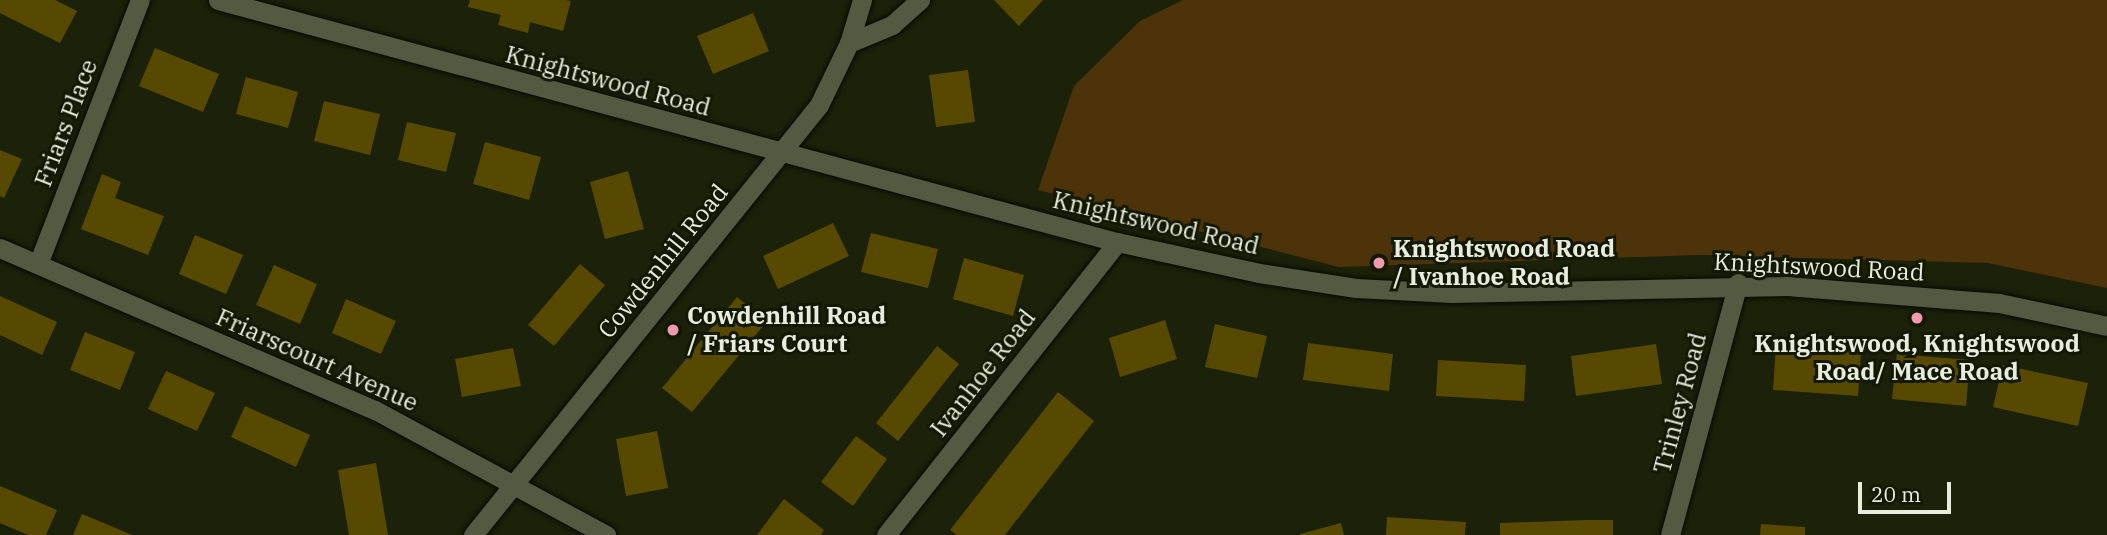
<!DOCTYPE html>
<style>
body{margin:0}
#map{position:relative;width:2107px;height:535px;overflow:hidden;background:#1c210a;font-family:"IBM Plex Serif",serif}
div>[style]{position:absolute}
.green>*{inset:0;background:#4d3309}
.building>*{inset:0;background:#574900}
.roads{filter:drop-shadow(0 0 2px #070a00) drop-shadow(0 0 2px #070a00)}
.minor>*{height:19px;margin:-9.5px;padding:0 9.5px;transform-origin:9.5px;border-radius:9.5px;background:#535a41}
.tertiary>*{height:19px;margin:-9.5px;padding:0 9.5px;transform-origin:9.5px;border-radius:9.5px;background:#535a41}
.dots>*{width:19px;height:19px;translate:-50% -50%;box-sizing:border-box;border:4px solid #131803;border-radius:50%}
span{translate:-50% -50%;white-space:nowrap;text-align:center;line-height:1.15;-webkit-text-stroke:6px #131803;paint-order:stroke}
.street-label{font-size:24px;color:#e8ecde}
.poi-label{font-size:24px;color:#e8ecde;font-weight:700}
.left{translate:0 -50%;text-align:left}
.scale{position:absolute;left:1858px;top:482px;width:93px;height:32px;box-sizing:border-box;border:4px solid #e8ecde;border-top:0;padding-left:9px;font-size:21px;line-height:24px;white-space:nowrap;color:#e8ecde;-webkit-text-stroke:5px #131803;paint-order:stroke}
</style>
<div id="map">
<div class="green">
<i style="clip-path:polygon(1183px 0,2107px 0,2107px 288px,1988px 263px,1700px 255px,1339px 267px,1038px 190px,1074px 86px,1140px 21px)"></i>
</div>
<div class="building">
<i style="clip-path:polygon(0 0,55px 0,77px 11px,60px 43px,0 13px)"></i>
<i style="clip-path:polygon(470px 0,566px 0,571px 1px,563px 31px,530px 22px,528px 33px,498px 25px,501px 15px,468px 7px)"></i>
<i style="clip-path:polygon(994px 0,1043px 0,1019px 26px)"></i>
<i style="clip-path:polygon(753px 13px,769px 51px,713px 74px,697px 36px)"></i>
<i style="clip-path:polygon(155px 48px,219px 74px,203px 112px,139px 86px)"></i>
<i style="clip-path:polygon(968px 70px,975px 122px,936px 127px,929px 75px)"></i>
<i style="clip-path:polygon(246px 77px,298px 92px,288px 128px,236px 114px)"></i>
<i style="clip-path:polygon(324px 101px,380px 114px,370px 155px,314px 141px)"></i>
<i style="clip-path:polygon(407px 122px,456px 133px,446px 172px,398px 160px)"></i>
<i style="clip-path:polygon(485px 142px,541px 157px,529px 200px,473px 184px)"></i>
<i style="clip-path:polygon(0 150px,22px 159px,4px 198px,0 196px)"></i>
<i style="clip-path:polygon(628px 171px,644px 229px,605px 239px,590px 182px)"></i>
<i style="clip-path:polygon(102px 174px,121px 182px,115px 198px,164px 216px,148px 255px,81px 229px)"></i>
<i style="clip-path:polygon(833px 223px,849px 256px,778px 289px,763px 256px)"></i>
<i style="clip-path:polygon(871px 233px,938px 249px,928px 288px,861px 272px)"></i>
<i style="clip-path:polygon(195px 235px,243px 255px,226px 294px,179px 274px)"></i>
<i style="clip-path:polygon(964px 258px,1024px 275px,1013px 316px,953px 299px)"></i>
<i style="clip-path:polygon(580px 264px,605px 285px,554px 346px,528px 325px)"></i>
<i style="clip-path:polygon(274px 265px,317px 284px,300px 324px,256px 305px)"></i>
<i style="clip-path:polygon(0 296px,57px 322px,42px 355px,0 335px)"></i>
<i style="clip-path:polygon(737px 297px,767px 321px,692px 412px,662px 388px)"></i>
<i style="clip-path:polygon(346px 299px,396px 321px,381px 354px,332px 333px)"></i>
<i style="clip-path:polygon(1165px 320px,1177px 359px,1120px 377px,1109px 338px)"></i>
<i style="clip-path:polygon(1215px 324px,1267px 336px,1257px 378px,1205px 367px)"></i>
<i style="clip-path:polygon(85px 332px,135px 352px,120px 390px,70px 370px)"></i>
<i style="clip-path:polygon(1308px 343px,1393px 354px,1389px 391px,1303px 380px)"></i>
<i style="clip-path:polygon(1656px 344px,1662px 384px,1576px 396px,1571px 356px)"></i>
<i style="clip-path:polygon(1776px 345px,1861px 351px,1858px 396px,1773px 390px)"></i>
<i style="clip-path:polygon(937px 346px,959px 364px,898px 441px,876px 423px)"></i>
<i style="clip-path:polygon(513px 348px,521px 386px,462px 397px,455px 359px)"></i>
<i style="clip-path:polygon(1897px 354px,1970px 360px,1966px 406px,1892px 399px)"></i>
<i style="clip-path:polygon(1438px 360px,1526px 365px,1524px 401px,1436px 396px)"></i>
<i style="clip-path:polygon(2003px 365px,2088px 383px,2078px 426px,1993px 407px)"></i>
<i style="clip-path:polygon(166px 371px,215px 393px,197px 431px,148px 409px)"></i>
<i style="clip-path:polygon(1058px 392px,1094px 421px,1005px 535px,957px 535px,950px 530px)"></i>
<i style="clip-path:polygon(245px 406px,310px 435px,296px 467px,231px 437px)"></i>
<i style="clip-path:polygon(657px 431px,668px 488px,626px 496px,616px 439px)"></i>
<i style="clip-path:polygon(856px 436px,887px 459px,853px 506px,821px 482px)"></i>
<i style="clip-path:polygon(376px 463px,388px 535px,349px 535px,338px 470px)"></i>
<i style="clip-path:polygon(0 486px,57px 510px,46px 535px,28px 535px,0 523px)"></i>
<i style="clip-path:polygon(784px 499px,824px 530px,821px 535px,757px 535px)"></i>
<i style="clip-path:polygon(82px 514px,111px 526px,132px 535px,73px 535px)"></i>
<i style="clip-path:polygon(1387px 517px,1466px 522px,1465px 535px,1386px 535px)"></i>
<i style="clip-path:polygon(1585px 520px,1613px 520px,1613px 535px,1500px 535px,1500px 523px)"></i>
<i style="clip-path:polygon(1341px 523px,1344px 535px,1300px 535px,1300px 534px)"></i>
<i style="clip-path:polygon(1761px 524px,1805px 527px,1805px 535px,1760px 535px)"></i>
</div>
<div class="roads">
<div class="minor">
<i style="left:218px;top:0;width:931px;rotate:15.07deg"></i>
<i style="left:1117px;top:242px;width:145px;rotate:12.3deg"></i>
<i style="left:1259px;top:273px;width:98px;rotate:8.8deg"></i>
<i style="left:1356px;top:288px;width:96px;rotate:3deg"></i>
<i style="left:1452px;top:293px;width:335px;rotate:-1.2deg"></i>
<i style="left:1787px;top:286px;width:213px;rotate:4.6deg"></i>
<i style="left:1999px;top:303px;width:110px;rotate:12deg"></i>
<i style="left:849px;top:43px;width:47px;rotate:-22.7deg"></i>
<i style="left:892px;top:25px;width:38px;rotate:-42deg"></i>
<i style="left:0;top:248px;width:408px;rotate:23.4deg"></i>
<i style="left:375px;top:410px;width:263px;rotate:28.4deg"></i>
<i style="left:38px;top:264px;width:283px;rotate:-68.9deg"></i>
<i style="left:886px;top:535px;width:373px;rotate:-51.7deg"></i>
<i style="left:1670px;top:535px;width:261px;rotate:-74.9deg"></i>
</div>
<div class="tertiary">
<i style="left:473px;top:535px;width:552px;rotate:-51.18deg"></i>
<i style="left:819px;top:105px;width:69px;rotate:-64.2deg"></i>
<i style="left:849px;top:43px;width:45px;rotate:-73.2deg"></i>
</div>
</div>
<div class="dots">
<i style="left:1379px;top:263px;background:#f29aad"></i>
<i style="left:1917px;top:318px;background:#f29aad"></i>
<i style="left:673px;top:330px;background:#f29aad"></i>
</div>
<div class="street-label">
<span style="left:608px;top:81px;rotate:15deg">Knightswood Road</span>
<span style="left:66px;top:123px;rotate:-69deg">Friars Place</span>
<span style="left:1156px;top:223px;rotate:13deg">Knightswood Road</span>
<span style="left:663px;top:261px;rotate:-51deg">Cowdenhill Road</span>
<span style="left:1819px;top:267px;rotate:3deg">Knightswood Road</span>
<span style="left:317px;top:360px;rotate:24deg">Friarscourt Avenue</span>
<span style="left:983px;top:373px;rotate:-52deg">Ivanhoe Road</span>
<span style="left:1680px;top:403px;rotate:-75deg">Trinley Road</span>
</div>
<div class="poi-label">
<span class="left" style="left:1393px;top:263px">Knightswood Road<br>/ Ivanhoe Road</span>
<span class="left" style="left:687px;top:330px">Cowdenhill Road<br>/ Friars Court</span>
<span style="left:1917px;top:358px">Knightswood, Knightswood<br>Road/ Mace Road</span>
</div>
<div class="scale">20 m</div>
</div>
